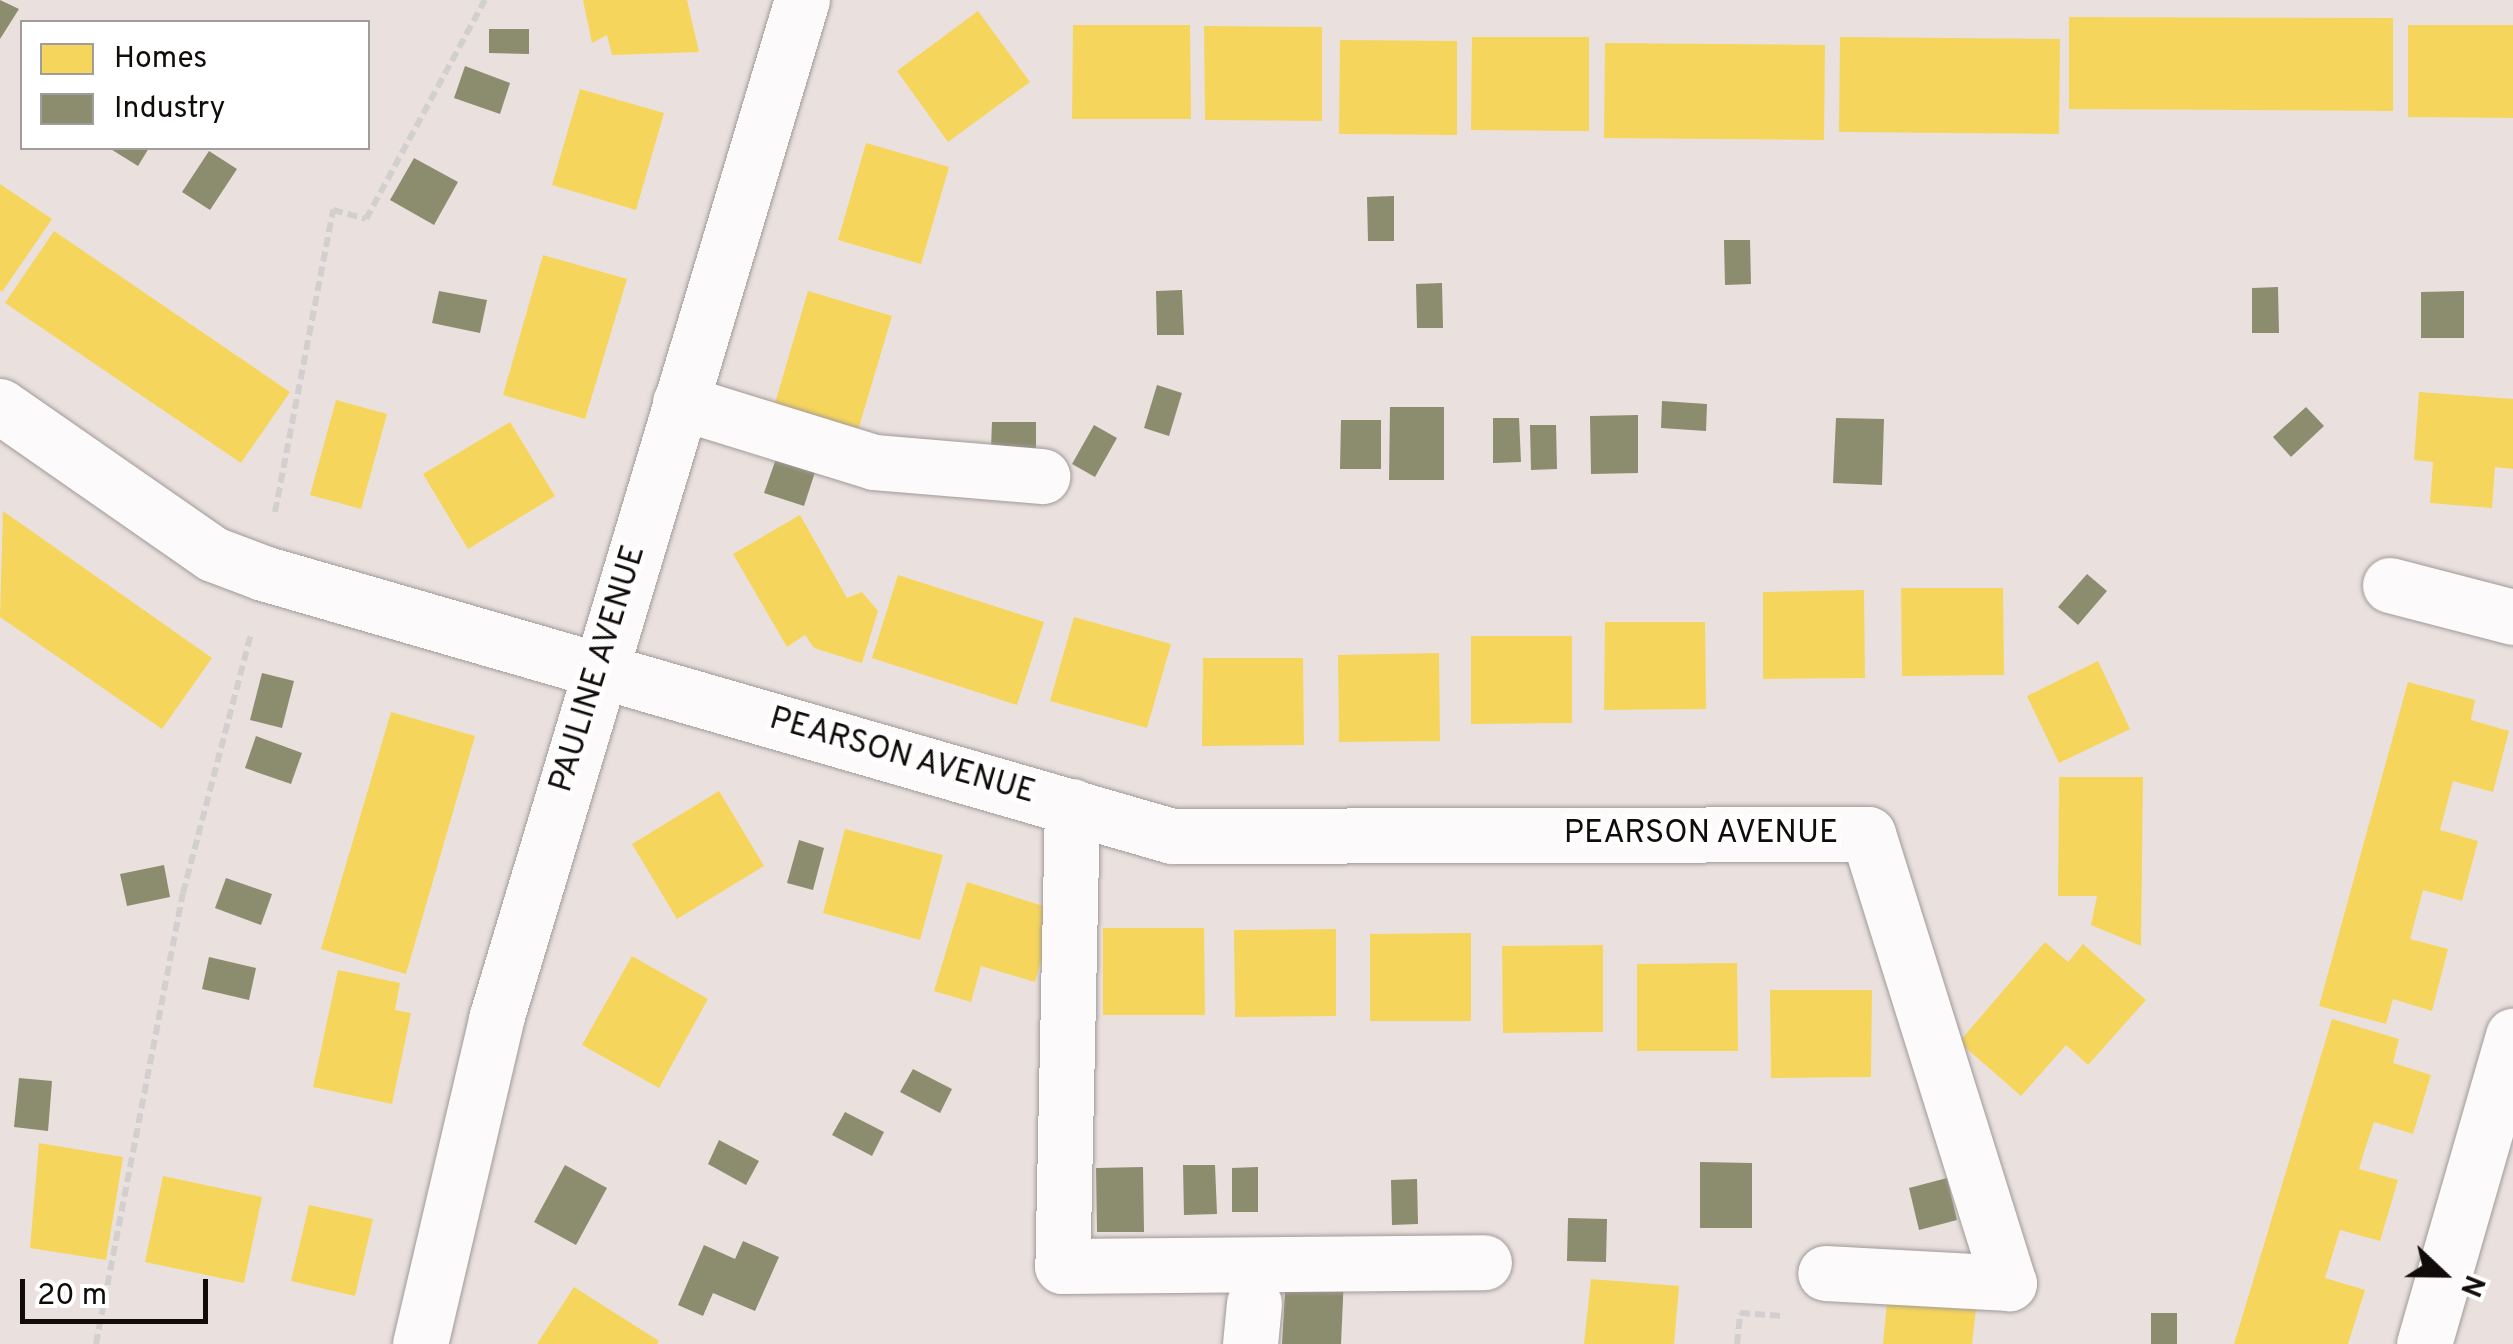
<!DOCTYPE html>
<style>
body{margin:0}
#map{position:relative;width:2513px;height:1344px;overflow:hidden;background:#eae1de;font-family:Overpass,sans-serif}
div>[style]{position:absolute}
.homes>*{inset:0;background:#f6d55c}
.industry>*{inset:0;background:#8c8c6e}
.path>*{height:6px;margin-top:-3px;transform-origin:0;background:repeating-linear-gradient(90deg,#d2cfcf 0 10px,transparent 0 15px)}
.roads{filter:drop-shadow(0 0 2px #a09a97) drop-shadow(0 0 2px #a09a97)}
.minor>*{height:55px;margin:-27.5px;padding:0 27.5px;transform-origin:27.5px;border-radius:27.5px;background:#fcfafa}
span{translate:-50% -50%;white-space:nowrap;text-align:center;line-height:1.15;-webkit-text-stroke:10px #fff;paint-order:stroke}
.street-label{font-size:32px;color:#110c0a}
.legend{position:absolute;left:20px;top:20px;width:350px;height:130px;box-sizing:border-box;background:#fff;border:2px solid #a09e9d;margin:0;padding:12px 18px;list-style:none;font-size:30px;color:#110c0a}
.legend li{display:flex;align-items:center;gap:20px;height:50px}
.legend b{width:50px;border:2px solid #a09e9d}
.north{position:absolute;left:2393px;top:1224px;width:100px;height:100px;-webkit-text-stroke:8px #fff;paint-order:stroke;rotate:112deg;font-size:28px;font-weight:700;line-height:40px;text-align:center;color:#110c0a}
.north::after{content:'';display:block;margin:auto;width:35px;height:45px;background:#110c0a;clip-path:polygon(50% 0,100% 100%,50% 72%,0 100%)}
.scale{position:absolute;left:20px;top:1279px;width:188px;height:45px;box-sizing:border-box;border:5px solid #110c0a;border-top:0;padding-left:12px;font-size:30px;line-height:35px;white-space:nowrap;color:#110c0a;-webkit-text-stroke:8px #fff;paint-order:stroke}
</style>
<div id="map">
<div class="homes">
<i style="clip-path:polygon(583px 0,687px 0,699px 52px,612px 55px,607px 35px,592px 43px)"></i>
<i style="clip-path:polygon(978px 11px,1030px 82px,948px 142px,897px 71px)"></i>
<i style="clip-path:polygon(2069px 17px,2393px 18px,2393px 111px,2069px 109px)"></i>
<i style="clip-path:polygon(1073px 25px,1190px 25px,1191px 119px,1072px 119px)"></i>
<i style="clip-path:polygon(2408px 25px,2513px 25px,2513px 118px,2408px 117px)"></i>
<i style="clip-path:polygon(1204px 26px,1322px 27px,1322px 121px,1205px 120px)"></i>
<i style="clip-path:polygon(1472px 37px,1589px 37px,1589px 131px,1471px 130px)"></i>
<i style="clip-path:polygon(1840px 37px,2060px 39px,2059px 134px,1839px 132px)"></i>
<i style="clip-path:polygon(1340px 40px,1457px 41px,1457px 135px,1339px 134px)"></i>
<i style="clip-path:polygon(1605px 43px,1825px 45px,1824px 140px,1604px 138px)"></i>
<i style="clip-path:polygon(580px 89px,664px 113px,636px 210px,552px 185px)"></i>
<i style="clip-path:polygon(866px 143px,949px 167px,921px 264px,838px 240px)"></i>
<i style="clip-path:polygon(0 184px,52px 219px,2px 292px,0 290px)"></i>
<i style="clip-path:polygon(54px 231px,290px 392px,241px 463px,5px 303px)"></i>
<i style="clip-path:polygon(543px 255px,627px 279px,585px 419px,503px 395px)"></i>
<i style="clip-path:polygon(808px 291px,892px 316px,856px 437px,773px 410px)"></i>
<i style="clip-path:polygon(2419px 392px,2513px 399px,2513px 469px,2495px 467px,2492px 508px,2430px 503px,2433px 462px,2414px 460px)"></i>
<i style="clip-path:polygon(336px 400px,387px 414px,361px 509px,310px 495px)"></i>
<i style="clip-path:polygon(510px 422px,555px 496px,468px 549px,423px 474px)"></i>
<i style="clip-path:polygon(3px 511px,212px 658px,162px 729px,0 617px)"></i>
<i style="clip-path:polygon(800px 515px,847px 598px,862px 592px,878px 611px,862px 663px,814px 648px,805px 635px,787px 647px,733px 554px)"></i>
<i style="clip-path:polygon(898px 575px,1044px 622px,1017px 705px,872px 658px)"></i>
<i style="clip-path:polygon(1901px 588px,2003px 588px,2004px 675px,1902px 676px)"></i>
<i style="clip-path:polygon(1864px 590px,1865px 678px,1763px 679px,1763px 592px)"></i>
<i style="clip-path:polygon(1074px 617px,1171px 644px,1147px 728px,1050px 701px)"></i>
<i style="clip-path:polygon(1605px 622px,1705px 622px,1706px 709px,1604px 710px)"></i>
<i style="clip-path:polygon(1471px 636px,1572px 636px,1572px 723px,1471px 724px)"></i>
<i style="clip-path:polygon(1439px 653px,1440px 741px,1339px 742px,1338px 655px)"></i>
<i style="clip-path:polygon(1203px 658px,1303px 658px,1304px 745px,1202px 746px)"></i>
<i style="clip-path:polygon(2098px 661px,2130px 729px,2059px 763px,2027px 696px)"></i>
<i style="clip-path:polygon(2408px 682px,2475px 700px,2471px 720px,2509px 731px,2493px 792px,2453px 781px,2440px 830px,2478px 841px,2462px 901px,2423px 890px,2410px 939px,2448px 949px,2432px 1011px,2393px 999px,2386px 1024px,2319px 1006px)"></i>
<i style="clip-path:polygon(391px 712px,475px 736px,406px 974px,321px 949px)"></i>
<i style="clip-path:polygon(2059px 777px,2143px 777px,2141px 946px,2091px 925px,2097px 896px,2058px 896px)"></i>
<i style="clip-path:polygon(719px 791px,764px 866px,677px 919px,632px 844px)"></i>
<i style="clip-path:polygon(845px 829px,943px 855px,920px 940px,823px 913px)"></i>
<i style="clip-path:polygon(967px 882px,1056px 910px,1035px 982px,981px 966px,971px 1002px,934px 991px)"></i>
<i style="clip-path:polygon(1103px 928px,1204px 928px,1205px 1015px,1103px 1015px)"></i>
<i style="clip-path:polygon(1336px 929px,1336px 1016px,1235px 1017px,1234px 930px)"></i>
<i style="clip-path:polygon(1471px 933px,1471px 1021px,1370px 1021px,1370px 934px)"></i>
<i style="clip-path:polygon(2045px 942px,2068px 962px,2083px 944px,2146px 1000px,2088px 1065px,2066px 1045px,2021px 1096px,1959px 1042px)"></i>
<i style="clip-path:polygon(1603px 945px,1603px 1032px,1503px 1033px,1502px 946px)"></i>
<i style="clip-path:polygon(632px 956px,708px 999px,659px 1088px,582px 1045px)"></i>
<i style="clip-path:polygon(1737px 963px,1738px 1051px,1637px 1051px,1637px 964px)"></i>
<i style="clip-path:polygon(338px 970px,400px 983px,395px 1010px,411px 1013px,392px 1104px,313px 1087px)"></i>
<i style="clip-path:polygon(1770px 990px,1872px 990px,1871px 1077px,1771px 1078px)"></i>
<i style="clip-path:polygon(2332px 1019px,2399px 1039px,2393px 1063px,2431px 1075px,2413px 1134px,2374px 1122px,2365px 1149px,2359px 1169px,2398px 1180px,2380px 1241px,2340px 1230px,2325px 1278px,2365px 1290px,2348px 1344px,2234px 1344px)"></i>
<i style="clip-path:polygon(39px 1143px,123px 1157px,106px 1260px,30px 1248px)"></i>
<i style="clip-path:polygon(163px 1176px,262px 1197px,244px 1283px,145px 1262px)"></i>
<i style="clip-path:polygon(309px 1205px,373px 1219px,355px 1296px,291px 1281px)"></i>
<i style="clip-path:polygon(1591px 1279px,1679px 1286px,1674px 1344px,1584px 1344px)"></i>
<i style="clip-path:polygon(574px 1287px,659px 1341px,657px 1344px,537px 1344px)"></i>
<i style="clip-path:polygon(1887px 1302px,1976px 1309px,1972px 1344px,1883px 1344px)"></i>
</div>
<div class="industry">
<i style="clip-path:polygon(0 0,19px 9px,0 39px)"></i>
<i style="clip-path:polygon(489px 29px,529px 29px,529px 54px,489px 53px)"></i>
<i style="clip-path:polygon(465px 66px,510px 83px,500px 114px,454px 98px)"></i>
<i style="clip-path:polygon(109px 148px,149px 148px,138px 166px)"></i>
<i style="clip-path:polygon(209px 151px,237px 169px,210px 210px,182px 192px)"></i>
<i style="clip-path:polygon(414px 158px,458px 182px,434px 225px,390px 200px)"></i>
<i style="clip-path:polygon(1394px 196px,1394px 241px,1368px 241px,1367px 197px)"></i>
<i style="clip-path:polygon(1724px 240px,1750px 240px,1751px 284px,1725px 285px)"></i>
<i style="clip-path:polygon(1442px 283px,1443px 328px,1417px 328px,1416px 284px)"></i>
<i style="clip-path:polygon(2278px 287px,2279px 333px,2252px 333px,2252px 288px)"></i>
<i style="clip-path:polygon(1182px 290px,1184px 335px,1157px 335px,1156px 291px)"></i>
<i style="clip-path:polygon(439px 291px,487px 300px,480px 333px,432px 323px)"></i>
<i style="clip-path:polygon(2464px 291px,2464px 338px,2421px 338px,2421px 292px)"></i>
<i style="clip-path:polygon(1157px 385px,1182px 393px,1169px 436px,1144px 428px)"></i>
<i style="clip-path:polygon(1662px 401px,1707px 404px,1706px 431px,1661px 428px)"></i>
<i style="clip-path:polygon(1390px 407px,1444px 407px,1444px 480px,1389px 480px)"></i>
<i style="clip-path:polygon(2306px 407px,2324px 426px,2291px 457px,2273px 437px)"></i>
<i style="clip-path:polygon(1638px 415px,1638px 473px,1591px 474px,1590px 416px)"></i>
<i style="clip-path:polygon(1493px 418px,1519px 418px,1521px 462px,1493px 463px)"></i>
<i style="clip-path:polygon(1836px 418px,1884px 419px,1882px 485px,1833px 483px)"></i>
<i style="clip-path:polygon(1341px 420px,1381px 420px,1381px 469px,1340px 469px)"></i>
<i style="clip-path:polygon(992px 422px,1036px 422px,1036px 448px,991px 448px)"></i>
<i style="clip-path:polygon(1094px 425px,1117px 438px,1095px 477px,1072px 464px)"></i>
<i style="clip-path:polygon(1530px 425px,1556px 425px,1557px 469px,1531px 470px)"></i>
<i style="clip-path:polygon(778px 453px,817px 466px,804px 506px,764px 493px)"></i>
<i style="clip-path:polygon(2087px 574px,2107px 591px,2078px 625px,2058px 607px)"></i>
<i style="clip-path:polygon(262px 673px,294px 681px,282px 728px,250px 720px)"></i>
<i style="clip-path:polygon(256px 736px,302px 753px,291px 784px,245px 768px)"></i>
<i style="clip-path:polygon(799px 840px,824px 848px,813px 890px,787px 883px)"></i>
<i style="clip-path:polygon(164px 865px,170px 897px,127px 906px,120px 874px)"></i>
<i style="clip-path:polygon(226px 878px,272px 894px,261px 925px,215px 908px)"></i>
<i style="clip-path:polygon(209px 957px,256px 968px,249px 1000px,202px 989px)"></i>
<i style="clip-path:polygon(913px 1069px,952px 1089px,940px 1113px,900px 1092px)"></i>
<i style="clip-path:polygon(19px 1078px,52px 1081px,48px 1131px,14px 1127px)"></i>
<i style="clip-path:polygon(845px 1112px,884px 1132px,872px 1156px,832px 1135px)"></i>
<i style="clip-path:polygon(719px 1140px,759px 1161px,746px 1185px,708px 1164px)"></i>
<i style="clip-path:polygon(1700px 1162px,1752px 1163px,1752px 1228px,1700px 1228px)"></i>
<i style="clip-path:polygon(565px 1165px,607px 1188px,576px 1245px,534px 1222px)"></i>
<i style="clip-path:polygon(1183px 1165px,1215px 1165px,1217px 1214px,1184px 1215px)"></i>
<i style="clip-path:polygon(1143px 1167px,1144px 1232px,1097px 1232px,1096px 1168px)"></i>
<i style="clip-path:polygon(1258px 1167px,1258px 1212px,1232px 1212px,1232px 1168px)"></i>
<i style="clip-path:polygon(1947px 1178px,1957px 1220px,1919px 1230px,1909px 1188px)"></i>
<i style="clip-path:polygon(1417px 1179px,1418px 1224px,1392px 1225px,1391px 1180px)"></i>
<i style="clip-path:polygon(1568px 1218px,1607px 1219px,1606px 1262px,1567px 1261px)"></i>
<i style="clip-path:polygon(743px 1241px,779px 1257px,755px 1311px,713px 1293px,703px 1316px,678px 1305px,704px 1245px,735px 1259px)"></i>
<i style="clip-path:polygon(1286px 1274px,1344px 1276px,1341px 1344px,1282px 1344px)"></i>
<i style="clip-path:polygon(2151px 1313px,2177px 1313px,2177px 1344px,2151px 1344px)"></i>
</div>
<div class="path">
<i style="left:275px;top:512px;width:308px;rotate:-79.1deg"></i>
<i style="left:333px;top:210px;width:34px;rotate:15deg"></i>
<i style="left:366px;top:219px;width:249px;rotate:-61.5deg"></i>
<i style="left:96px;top:1344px;width:459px;rotate:-79.1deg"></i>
<i style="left:183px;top:893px;width:269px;rotate:-75.3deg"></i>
<i style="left:1737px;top:1344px;width:31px;rotate:-84deg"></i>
<i style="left:1740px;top:1313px;width:43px;rotate:4deg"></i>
</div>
<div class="roads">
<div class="minor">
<i style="left:680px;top:402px;width:203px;rotate:17.2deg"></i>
<i style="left:874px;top:462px;width:169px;rotate:4.8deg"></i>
<i style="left:0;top:406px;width:259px;rotate:34.8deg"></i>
<i style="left:213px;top:554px;width:53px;rotate:20.8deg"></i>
<i style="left:263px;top:573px;width:946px;rotate:16.14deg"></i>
<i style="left:1172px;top:836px;width:696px;rotate:-0.16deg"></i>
<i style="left:1868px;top:834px;width:471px;rotate:72.6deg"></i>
<i style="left:2009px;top:1283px;width:184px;rotate:-176.9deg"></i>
<i style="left:2390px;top:585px;width:127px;rotate:14.6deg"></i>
<i style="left:1072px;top:806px;width:460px;rotate:91.2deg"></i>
<i style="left:1062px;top:1266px;width:422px;rotate:-0.5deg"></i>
<i style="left:420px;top:1344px;width:334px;rotate:-76.8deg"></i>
<i style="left:496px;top:1019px;width:1064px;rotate:-73.29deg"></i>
<i style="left:1250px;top:1344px;width:41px;rotate:-84.4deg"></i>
<i style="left:2424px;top:1344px;width:321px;rotate:-73.9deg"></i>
</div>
</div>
<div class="street-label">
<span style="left:599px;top:669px;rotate:-73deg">PAULINE AVENUE</span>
<span style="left:902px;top:757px;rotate:16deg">PEARSON AVENUE</span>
<span style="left:1701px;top:834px">PEARSON AVENUE</span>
</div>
<ul class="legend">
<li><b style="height:28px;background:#f6d55c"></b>Homes</li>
<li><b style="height:28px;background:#8c8c6e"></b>Industry</li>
</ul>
<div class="north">N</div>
<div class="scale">20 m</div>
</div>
